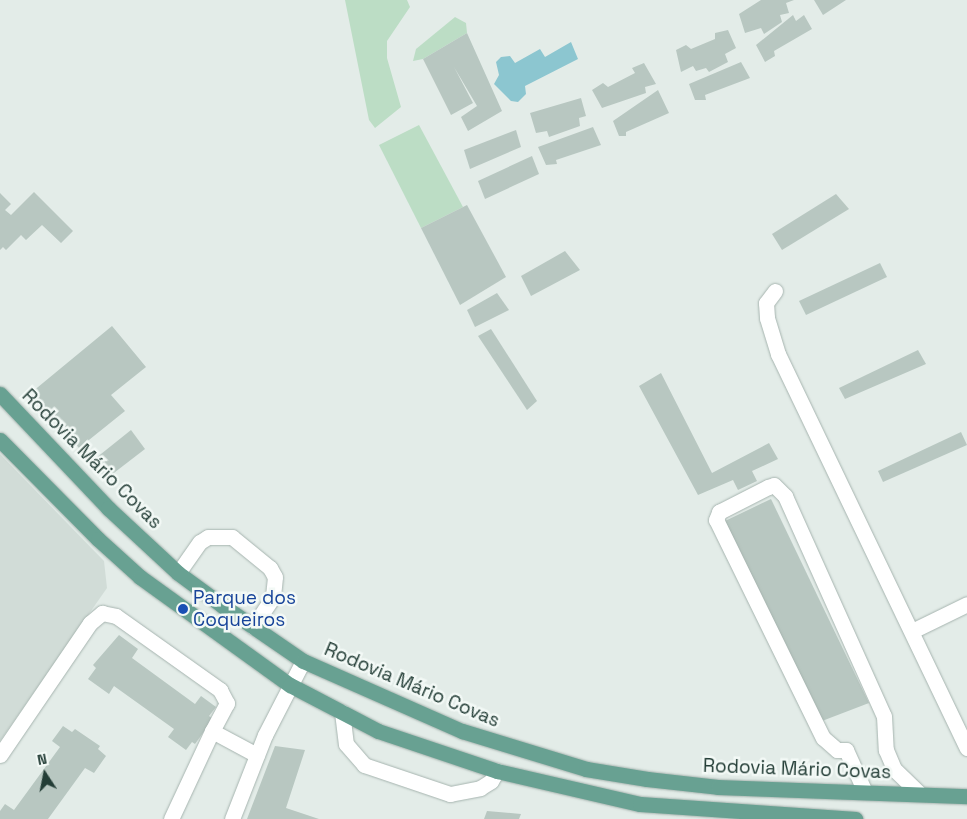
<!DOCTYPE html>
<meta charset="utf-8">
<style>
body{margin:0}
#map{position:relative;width:967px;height:819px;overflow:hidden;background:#e3ece8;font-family:"Space Grotesk",sans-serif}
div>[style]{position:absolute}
.built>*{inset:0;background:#d1dcd7}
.green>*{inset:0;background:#bcddc5}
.water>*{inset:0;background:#8cc6d0}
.building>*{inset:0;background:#b8c7c1}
.roads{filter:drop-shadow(0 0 1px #a6b4af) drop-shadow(0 0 1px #a6b4af)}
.minor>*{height:15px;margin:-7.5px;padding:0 7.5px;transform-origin:7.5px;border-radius:7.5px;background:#fff}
.major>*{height:15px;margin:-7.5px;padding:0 7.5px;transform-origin:7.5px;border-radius:7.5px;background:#68a192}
.dots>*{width:14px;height:14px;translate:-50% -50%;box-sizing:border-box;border:2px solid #f3f9f6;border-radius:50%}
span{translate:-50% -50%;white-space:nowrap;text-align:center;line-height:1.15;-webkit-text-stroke:5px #f3f9f6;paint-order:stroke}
.street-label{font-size:19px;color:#233d36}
.transit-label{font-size:19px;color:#164399}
.left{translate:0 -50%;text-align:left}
.north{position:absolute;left:20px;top:749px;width:50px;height:50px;-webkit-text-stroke:4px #f3f9f6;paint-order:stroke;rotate:349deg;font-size:14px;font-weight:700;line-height:20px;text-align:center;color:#233d36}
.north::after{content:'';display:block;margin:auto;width:18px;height:22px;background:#233d36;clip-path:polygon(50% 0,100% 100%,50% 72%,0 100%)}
</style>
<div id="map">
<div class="built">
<i style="clip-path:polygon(0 454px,104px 561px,107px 588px,0 741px)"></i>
</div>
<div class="green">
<i style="clip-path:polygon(345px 0,407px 0,410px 7px,387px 41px,387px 58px,401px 107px,375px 128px,369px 120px)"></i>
<i style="clip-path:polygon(455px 17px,466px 23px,467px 33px,423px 59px,413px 61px,416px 49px)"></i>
<i style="clip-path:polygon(419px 125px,463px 207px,421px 228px,379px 145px)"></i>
</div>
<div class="water">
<i style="clip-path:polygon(571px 42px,578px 59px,525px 86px,526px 94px,518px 102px,511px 101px,494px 84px,499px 75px,496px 62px,501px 57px,510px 56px,515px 63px,540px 49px,545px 57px)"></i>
</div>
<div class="building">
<i style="clip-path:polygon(761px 0,794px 0,786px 3px,789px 13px,780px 15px,782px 22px,764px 34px,761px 28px,745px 33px,739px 14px)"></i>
<i style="clip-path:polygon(814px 0,846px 0,823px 15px)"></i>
<i style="clip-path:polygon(793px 15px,796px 21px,804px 15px,812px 29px,774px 51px,775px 56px,765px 62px,756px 45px)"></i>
<i style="clip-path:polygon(728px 30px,736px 48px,725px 54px,728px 62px,709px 72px,706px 68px,696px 71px,693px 66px,681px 72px,676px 50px,686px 45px,691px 49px,715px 39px,715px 33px)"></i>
<i style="clip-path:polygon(467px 33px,502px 111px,468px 131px,461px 117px,477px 106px,454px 67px,473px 103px,451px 115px,423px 59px)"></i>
<i style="clip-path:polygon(741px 62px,750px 78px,705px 95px,706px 100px,695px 100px,689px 84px)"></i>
<i style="clip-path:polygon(644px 63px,656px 84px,645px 87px,646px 93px,602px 108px,592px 90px,603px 83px,608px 87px,635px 73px,632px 68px)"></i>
<i style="clip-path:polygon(658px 90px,669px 113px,626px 132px,626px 136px,619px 136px,613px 121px)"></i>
<i style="clip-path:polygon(581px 98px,586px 116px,579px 118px,580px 126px,549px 137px,547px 131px,536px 133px,530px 113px)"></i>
<i style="clip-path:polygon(593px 127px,601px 145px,556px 160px,557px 164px,546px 165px,538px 147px)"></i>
<i style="clip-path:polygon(516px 130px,521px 147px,470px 169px,464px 150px)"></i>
<i style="clip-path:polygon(532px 156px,539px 174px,485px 199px,478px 181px)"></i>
<i style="clip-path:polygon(34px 192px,73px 231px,61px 243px,42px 225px,26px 240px,21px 235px,6px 250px,3px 247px,0 250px,0 193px,11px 204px,5px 210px,11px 215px)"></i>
<i style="clip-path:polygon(836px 194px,849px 209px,782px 250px,772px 234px)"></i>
<i style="clip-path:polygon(467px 205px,506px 277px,460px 305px,421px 228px)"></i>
<i style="clip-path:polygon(565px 251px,580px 270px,531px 296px,521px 276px)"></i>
<i style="clip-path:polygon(880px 263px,887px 277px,806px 315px,799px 301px)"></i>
<i style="clip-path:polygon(497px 293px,509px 310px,475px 327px,467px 310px)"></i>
<i style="clip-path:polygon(112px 326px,146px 367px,111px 395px,125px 411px,79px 448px,32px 392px)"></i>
<i style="clip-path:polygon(491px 329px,537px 401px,527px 410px,478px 336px)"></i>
<i style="clip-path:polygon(918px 350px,926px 364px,845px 399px,839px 388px)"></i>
<i style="clip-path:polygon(661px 373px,712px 473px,769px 443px,778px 459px,752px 471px,757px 481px,738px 490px,733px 480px,698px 495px,639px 386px)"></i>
<i style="clip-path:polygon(131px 430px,145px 449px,106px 479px,91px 462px)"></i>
<i style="clip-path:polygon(961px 432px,967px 445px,883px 482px,878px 471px)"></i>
<i style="clip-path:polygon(771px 499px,869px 703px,822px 721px,725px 521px)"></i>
<i style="clip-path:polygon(119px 635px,138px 649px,132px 658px,195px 704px,201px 696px,216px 707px,209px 716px,213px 719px,195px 744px,192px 742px,186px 750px,168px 737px,174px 729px,114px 686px,109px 694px,88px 679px,96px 668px,93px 665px)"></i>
<i style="clip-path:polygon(63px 726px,72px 732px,75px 729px,100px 746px,98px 749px,106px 756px,94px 773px,85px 768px,48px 819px,0 819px,0 811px,5px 804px,14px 810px,60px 747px,52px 741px)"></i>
<i style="clip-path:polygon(275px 746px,305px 750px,286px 808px,319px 819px,247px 819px)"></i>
<i style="clip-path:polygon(487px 811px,521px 814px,519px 819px,484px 819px)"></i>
</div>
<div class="roads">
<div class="minor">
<i style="left:775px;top:291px;width:15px;rotate:127deg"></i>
<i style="left:766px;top:303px;width:15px;rotate:86deg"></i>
<i style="left:767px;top:318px;width:38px;rotate:73deg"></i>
<i style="left:778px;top:354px;width:437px;rotate:64.4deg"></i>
<i style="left:178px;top:573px;width:38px;rotate:-55deg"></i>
<i style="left:200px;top:542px;width:9px;rotate:-32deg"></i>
<i style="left:208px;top:537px;width:24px"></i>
<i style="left:232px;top:537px;width:49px;rotate:39.2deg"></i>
<i style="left:270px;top:568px;width:10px;rotate:61deg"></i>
<i style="left:275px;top:577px;width:20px;rotate:96deg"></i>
<i style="left:273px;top:597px;width:36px;rotate:124deg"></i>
<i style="left:912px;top:631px;width:61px;rotate:-26.1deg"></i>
<i style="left:342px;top:712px;width:32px;rotate:83deg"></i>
<i style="left:346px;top:744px;width:28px;rotate:49deg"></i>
<i style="left:364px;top:765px;width:91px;rotate:18.6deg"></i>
<i style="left:450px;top:794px;width:31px;rotate:-11deg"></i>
<i style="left:480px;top:788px;width:13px;rotate:-32deg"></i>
<i style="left:491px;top:781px;width:12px;rotate:-59deg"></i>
<i style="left:0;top:755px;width:160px;rotate:-55.7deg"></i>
<i style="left:90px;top:623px;width:16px;rotate:-40deg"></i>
<i style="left:102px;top:613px;width:14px;rotate:12deg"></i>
<i style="left:116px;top:616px;width:128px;rotate:35.4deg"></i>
<i style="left:220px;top:690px;width:15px;rotate:62deg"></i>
<i style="left:227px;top:703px;width:32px;rotate:118deg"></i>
<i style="left:865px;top:792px;width:46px;rotate:-114.3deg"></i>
<i style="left:846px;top:750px;width:9px;rotate:180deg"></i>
<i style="left:837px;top:750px;width:18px;rotate:-139deg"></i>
<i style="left:823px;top:738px;width:243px;rotate:-116.1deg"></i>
<i style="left:716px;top:520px;width:9px;rotate:-69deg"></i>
<i style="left:719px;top:512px;width:55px;rotate:-27deg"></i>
<i style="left:768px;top:487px;width:6px;rotate:-18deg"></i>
<i style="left:774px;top:485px;width:16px;rotate:45deg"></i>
<i style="left:785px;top:496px;width:241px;rotate:65.8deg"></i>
<i style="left:884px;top:716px;width:34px;rotate:87deg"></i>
<i style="left:886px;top:750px;width:21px;rotate:67deg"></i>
<i style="left:894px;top:769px;width:36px;rotate:44deg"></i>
<i style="left:171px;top:819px;width:97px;rotate:-65deg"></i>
<i style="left:212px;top:731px;width:51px;rotate:28.1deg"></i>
<i style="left:232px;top:819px;width:90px;rotate:-68.6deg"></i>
<i style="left:265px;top:735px;width:83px;rotate:-62.8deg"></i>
</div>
<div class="major">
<i style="left:0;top:394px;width:157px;rotate:46.5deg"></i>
<i style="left:108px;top:508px;width:96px;rotate:42.9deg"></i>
<i style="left:178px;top:573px;width:56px;rotate:36.3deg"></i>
<i style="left:223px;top:606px;width:97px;rotate:34.5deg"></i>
<i style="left:303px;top:661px;width:174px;rotate:23.8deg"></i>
<i style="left:462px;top:731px;width:130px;rotate:17deg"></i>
<i style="left:586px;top:769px;width:62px;rotate:9.3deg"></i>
<i style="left:647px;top:779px;width:71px;rotate:6.4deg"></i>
<i style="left:718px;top:787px;width:249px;rotate:2.1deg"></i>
<i style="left:0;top:440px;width:139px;rotate:45.3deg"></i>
<i style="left:98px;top:539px;width:57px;rotate:42.1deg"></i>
<i style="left:140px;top:577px;width:185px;rotate:35.8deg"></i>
<i style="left:290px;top:685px;width:99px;rotate:27.6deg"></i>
<i style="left:378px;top:731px;width:126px;rotate:18.6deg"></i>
<i style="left:497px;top:771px;width:147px;rotate:13deg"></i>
<i style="left:640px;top:804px;width:216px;rotate:4deg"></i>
</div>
</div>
<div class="dots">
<i style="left:183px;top:609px;background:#1a4fb4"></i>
</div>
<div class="street-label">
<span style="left:92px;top:459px;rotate:45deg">Rodovia Mário Covas</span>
<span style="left:412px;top:685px;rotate:23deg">Rodovia Mário Covas</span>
<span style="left:797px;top:769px;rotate:2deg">Rodovia Mário Covas</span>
</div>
<div class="transit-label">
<span class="left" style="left:193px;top:609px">Parque dos<br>Coqueiros</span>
</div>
<div class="north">N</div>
</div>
